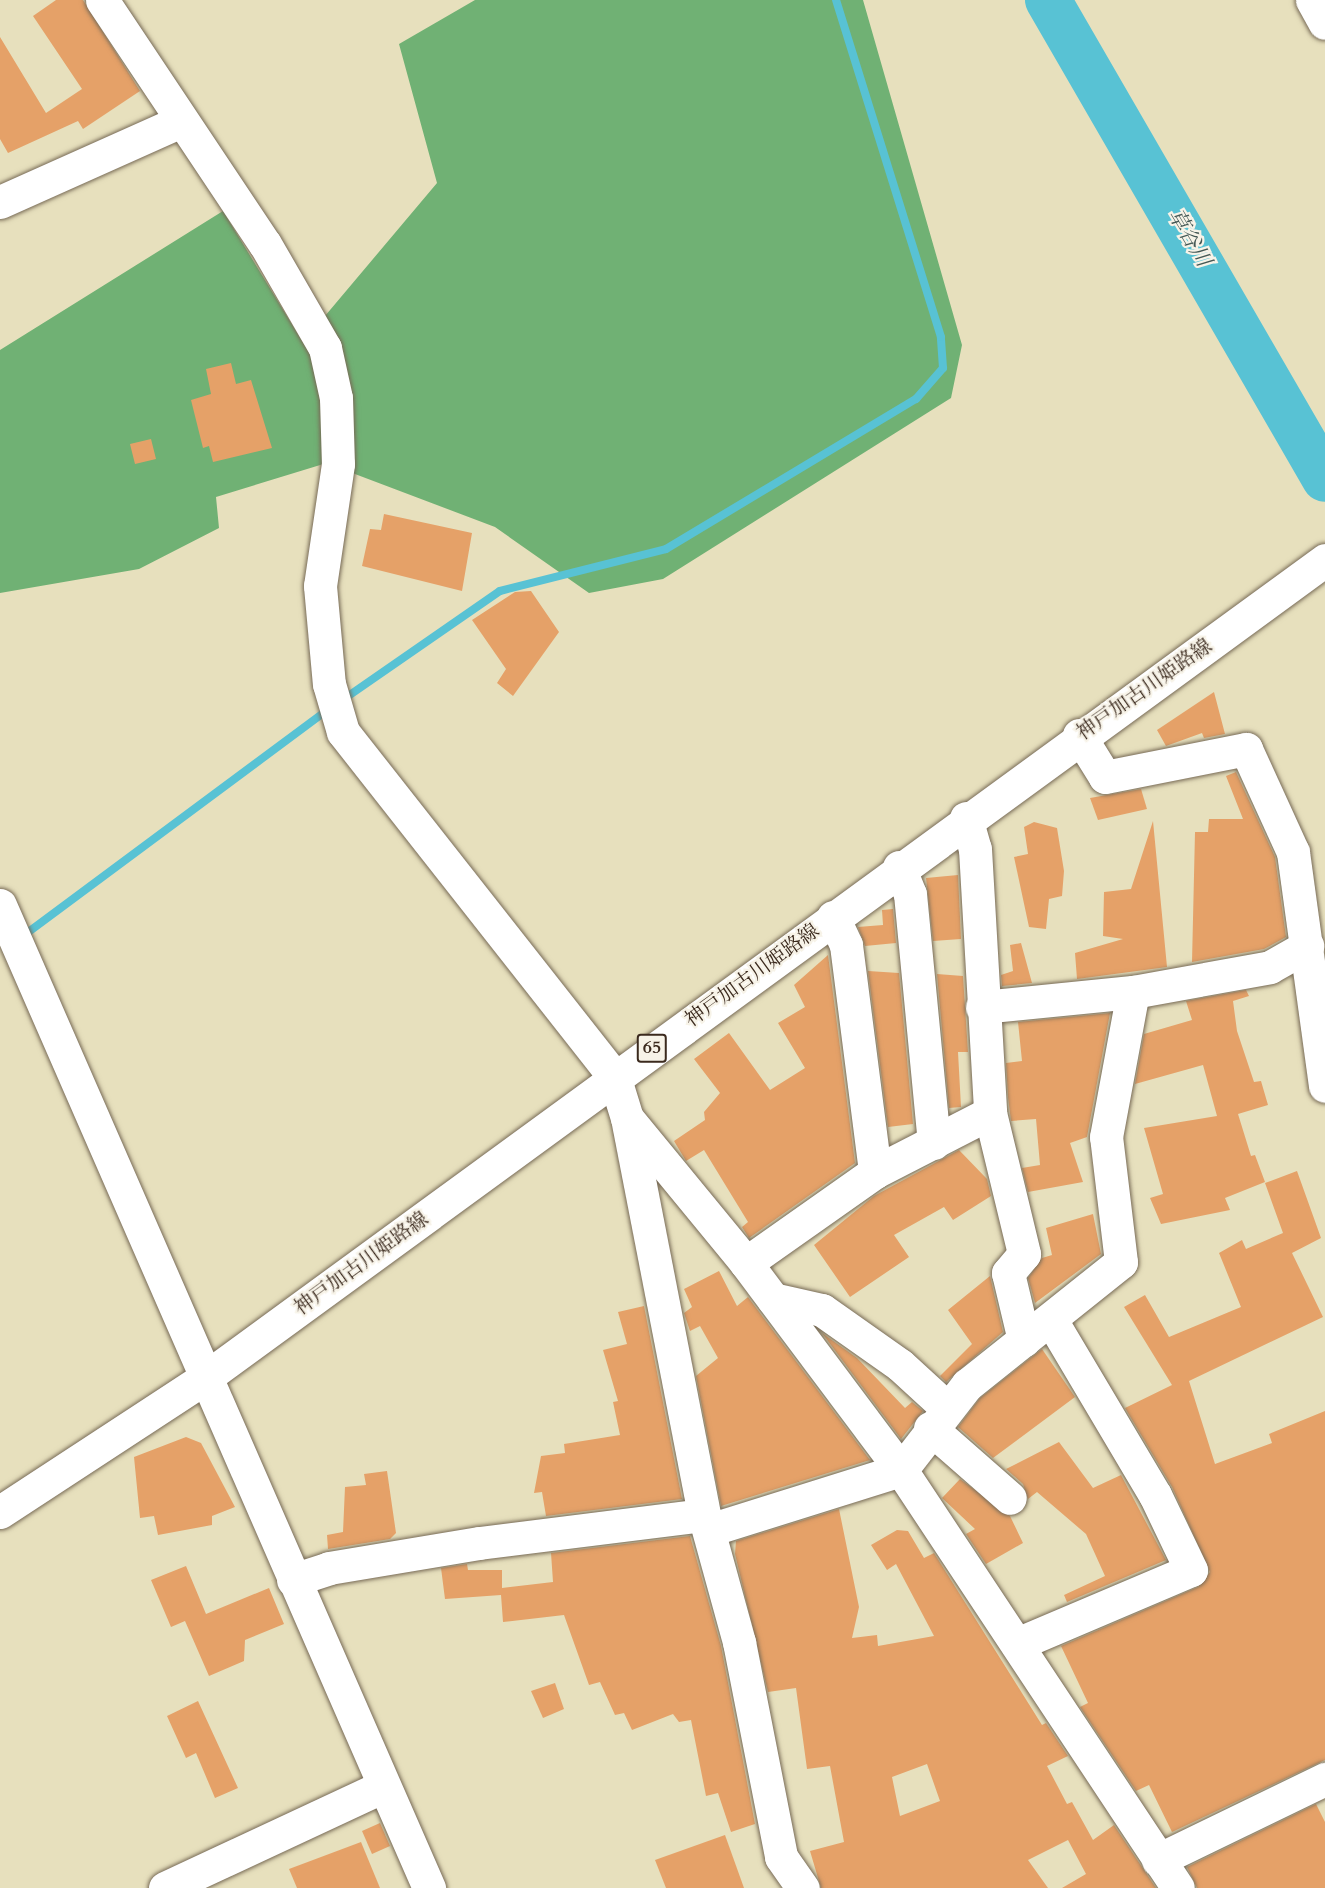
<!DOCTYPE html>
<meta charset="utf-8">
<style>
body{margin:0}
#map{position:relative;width:1325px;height:1888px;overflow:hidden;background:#e7e0bd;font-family:Cardo,"Noto Serif JP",serif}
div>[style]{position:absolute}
.forest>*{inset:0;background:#70b174}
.stream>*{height:8px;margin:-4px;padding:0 4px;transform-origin:4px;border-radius:4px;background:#58c2d4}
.river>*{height:46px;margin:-23px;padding:0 23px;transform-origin:23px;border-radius:23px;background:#58c2d4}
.building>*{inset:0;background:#e5a168}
.roads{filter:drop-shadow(0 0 2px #776a56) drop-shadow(0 0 2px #776a56)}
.minor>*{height:33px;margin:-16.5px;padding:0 16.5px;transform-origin:16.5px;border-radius:16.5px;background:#fff}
.major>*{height:33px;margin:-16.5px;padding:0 16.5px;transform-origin:16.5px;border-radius:16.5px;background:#fff}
span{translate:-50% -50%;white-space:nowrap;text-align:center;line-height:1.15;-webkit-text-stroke:4.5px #f7f3e8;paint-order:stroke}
.shield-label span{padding:2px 4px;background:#f7f3e8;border:2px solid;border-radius:4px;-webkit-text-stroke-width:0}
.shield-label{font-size:18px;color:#3b2a1e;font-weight:700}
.street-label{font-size:20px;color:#3b2a1e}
.water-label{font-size:21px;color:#445855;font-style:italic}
</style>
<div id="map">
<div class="forest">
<i style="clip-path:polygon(475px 0,863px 0,962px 345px,951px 398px,663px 579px,589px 593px,495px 527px,347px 471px,325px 316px,437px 183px,399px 44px)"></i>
<i style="clip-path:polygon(223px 211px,313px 359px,330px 462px,216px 497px,219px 528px,139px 569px,0 593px,0 350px)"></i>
</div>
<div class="stream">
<i style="left:341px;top:701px;width:193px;rotate:-34.7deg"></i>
<i style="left:500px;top:591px;width:171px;rotate:-14.2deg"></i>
<i style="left:666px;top:549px;width:292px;rotate:-31deg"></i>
<i style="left:916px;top:399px;width:41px;rotate:-48.9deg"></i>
<i style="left:943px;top:368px;width:31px;rotate:-94deg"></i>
<i style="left:941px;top:337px;width:353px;rotate:-107.3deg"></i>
<i style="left:23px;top:936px;width:381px;rotate:-36.6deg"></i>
</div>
<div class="river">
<i style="left:1048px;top:0;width:553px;rotate:59.96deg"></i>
</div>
<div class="building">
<i style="clip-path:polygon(56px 0,83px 0,140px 91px,83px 129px,78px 121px,8px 153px,0 139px,0 37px,46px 113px,82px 89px,33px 16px)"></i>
<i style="clip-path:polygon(231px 363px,236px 384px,251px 380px,272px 448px,213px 462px,209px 446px,203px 448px,191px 400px,211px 394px,206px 369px)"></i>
<i style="clip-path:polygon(151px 439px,156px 459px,135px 464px,130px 444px)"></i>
<i style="clip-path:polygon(384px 514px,472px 533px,462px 591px,362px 566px,370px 529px,381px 530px)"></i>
<i style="clip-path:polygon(531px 591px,559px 632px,513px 696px,497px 683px,506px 669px,472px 620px,515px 592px)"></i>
<i style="clip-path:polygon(1214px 692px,1225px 734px,1204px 738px,1202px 733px,1166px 746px,1157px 730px)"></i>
<i style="clip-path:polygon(1236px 772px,1275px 857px,1286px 937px,1264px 949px,1192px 962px,1195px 832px,1208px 832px,1209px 819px,1243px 819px,1226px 776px)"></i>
<i style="clip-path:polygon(1141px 789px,1147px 809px,1098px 820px,1090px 798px)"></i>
<i style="clip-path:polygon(1153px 821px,1167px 967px,1077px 979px,1075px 953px,1123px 939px,1103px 936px,1104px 892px,1131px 889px)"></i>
<i style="clip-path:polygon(1034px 822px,1057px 828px,1064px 871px,1062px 896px,1049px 899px,1046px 929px,1029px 927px,1014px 857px,1028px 854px,1024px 827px)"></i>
<i style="clip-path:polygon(958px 875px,961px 939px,933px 941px,926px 878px)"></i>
<i style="clip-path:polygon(893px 909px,896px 943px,865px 946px,858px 927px,883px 925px,882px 910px)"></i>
<i style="clip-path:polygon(1021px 943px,1032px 983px,1002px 986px,1001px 975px,1013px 971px,1010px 945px)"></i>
<i style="clip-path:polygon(828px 955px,855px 1163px,749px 1238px,742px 1227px,748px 1222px,704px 1150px,686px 1161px,674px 1141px,705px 1120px,704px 1112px,720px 1093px,694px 1059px,729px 1033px,770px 1090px,805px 1068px,778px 1023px,805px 1007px,794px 985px)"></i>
<i style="clip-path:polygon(868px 971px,899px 973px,913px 1124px,888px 1127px)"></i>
<i style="clip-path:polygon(937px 974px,963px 976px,968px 1052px,958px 1052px,961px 1107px,949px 1108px)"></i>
<i style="clip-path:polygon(1246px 990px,1249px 996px,1233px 1001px,1237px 1031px,1254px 1082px,1261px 1081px,1268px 1105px,1238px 1114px,1251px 1156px,1255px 1155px,1265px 1182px,1225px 1198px,1230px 1210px,1161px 1224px,1150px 1198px,1163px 1194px,1144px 1128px,1217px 1116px,1203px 1065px,1135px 1084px,1144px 1034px,1192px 1020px,1186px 1001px)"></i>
<i style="clip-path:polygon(1110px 1013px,1087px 1137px,1070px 1143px,1083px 1182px,1028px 1192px,1022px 1168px,1040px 1165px,1036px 1119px,1011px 1121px,1008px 1097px,1006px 1063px,1022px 1061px,1018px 1022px)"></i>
<i style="clip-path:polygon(959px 1150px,987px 1179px,991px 1196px,953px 1220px,944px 1207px,894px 1235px,909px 1257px,850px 1297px,814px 1245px,874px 1196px)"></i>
<i style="clip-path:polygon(1297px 1171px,1321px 1238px,1292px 1253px,1323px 1317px,1189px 1381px,1215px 1464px,1272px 1443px,1269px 1434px,1325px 1411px,1325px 1760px,1172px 1832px,1149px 1785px,1136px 1791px,1080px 1707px,1088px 1703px,1061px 1646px,1198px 1587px,1210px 1572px,1172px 1487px,1125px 1408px,1172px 1385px,1124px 1307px,1145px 1295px,1169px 1337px,1241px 1307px,1219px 1253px,1242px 1240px,1246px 1249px,1283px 1233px,1265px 1183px)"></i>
<i style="clip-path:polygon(1093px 1214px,1101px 1254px,1035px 1303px,1028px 1278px,1042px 1258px,1052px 1255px,1046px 1228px)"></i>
<i style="clip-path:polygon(719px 1271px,737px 1306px,748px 1297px,870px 1460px,721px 1506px,696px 1376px,718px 1358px,700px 1326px,690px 1331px,684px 1313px,692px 1307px,684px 1289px)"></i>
<i style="clip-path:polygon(990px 1276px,1003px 1332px,946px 1382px,940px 1376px,972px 1344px,948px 1310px)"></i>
<i style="clip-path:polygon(644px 1306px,682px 1499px,546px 1516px,542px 1492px,534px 1493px,541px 1456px,565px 1453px,564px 1444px,620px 1435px,613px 1402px,618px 1401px,603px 1350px,627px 1344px,618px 1312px)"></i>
<i style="clip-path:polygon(822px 1333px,857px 1358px,905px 1408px,912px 1402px,923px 1411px,901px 1439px)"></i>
<i style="clip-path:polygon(1042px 1349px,1075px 1397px,993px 1458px,958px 1427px,980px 1398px)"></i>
<i style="clip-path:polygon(186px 1437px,201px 1443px,235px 1507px,212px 1516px,212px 1525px,158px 1535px,154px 1516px,140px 1518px,134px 1457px)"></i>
<i style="clip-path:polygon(1059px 1442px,1093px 1488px,1121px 1475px,1166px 1560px,1067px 1602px,1064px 1595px,1105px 1576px,1086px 1534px,1037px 1492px,1028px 1499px,1023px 1484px,1006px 1469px)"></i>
<i style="clip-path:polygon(387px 1471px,396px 1533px,390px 1539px,328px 1549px,327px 1535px,343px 1532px,345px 1487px,366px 1485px,364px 1474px)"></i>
<i style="clip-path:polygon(960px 1479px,1010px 1516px,1023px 1543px,986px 1564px,966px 1534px,975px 1529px,942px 1498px)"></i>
<i style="clip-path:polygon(evenodd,839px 1509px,859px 1607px,852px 1638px,877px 1635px,878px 1646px,934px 1636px,896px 1564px,887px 1570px,871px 1545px,897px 1530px,908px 1531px,924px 1558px,934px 1553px,1042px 1725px,1046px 1723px,1068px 1756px,1047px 1766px,1067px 1804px,1072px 1802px,1093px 1840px,1114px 1825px,1156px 1888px,1062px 1888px,1086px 1874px,1068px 1840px,1028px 1860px,1048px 1888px,821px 1888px,810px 1851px,844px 1842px,830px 1766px,807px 1769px,796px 1688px,768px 1692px,735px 1554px,736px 1541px,839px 1509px,927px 1764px,940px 1801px,900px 1816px,892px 1777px,927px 1764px)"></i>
<i style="clip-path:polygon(690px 1536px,721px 1646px,755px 1824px,731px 1832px,718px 1793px,706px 1796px,691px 1720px,679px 1722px,673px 1714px,632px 1730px,624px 1713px,615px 1715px,600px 1682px,589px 1685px,564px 1615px,503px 1622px,501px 1595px,445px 1599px,441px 1568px,467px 1564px,468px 1570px,502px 1570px,502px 1588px,553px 1582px,551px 1553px)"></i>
<i style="clip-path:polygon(186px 1566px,206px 1614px,269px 1588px,284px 1624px,245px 1640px,244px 1661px,209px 1676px,185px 1621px,171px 1627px,151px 1580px)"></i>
<i style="clip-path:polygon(555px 1683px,564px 1709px,543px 1718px,531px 1691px)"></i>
<i style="clip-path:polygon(198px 1701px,238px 1788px,215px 1798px,196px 1753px,186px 1758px,167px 1716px)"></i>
<i style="clip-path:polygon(1316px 1804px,1325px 1822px,1325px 1888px,1197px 1888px,1187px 1867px)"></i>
<i style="clip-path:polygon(380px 1823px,390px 1846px,372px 1854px,362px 1831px)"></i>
<i style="clip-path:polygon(725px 1835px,744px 1888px,666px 1888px,655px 1860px)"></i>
<i style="clip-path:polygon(361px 1842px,380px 1888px,297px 1888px,289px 1869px)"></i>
</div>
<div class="roads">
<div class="minor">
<i style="left:102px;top:0;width:293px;rotate:56.3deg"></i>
<i style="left:265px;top:244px;width:120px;rotate:60deg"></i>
<i style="left:325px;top:348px;width:51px;rotate:77.6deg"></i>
<i style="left:336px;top:398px;width:66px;rotate:88.3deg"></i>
<i style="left:338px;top:464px;width:123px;rotate:98.4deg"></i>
<i style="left:320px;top:586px;width:98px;rotate:84.8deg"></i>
<i style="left:329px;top:684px;width:50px;rotate:73.7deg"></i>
<i style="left:343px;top:732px;width:438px;rotate:51.8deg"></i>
<i style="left:614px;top:1076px;width:44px;rotate:72.8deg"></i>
<i style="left:627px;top:1118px;width:188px;rotate:50.6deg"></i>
<i style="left:746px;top:1263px;width:259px;rotate:53.2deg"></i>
<i style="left:901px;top:1470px;width:501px;rotate:56.47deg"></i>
<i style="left:1312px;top:0;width:26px;rotate:61deg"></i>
<i style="left:0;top:202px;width:196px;rotate:-24.1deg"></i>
<i style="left:1079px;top:735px;width:49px;rotate:58.2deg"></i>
<i style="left:1105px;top:777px;width:144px;rotate:-11.2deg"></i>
<i style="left:1246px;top:749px;width:113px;rotate:65.5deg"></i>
<i style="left:1293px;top:852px;width:236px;rotate:82.2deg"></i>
<i style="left:966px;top:818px;width:32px;rotate:74deg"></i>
<i style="left:975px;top:849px;width:264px;rotate:86.7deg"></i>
<i style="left:990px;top:1113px;width:145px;rotate:76.4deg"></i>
<i style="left:1024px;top:1254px;width:25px;rotate:130deg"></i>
<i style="left:1008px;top:1273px;width:69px;rotate:76.6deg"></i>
<i style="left:899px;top:867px;width:29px;rotate:68deg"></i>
<i style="left:910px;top:894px;width:250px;rotate:84.5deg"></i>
<i style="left:0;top:905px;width:1073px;rotate:66.42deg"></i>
<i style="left:833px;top:917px;width:31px;rotate:65deg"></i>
<i style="left:846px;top:945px;width:229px;rotate:82.7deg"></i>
<i style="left:982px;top:1007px;width:152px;rotate:-5.7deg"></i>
<i style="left:628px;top:1123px;width:399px;rotate:79deg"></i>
<i style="left:704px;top:1515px;width:132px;rotate:74.6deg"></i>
<i style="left:739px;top:1642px;width:219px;rotate:78.9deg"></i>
<i style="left:781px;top:1857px;width:38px;rotate:55deg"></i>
<i style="left:746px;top:1263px;width:158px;rotate:-35.2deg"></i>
<i style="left:875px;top:1172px;width:129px;rotate:-27.2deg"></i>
<i style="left:773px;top:1299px;width:50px;rotate:12.7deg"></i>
<i style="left:822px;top:1310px;width:95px;rotate:35.2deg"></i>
<i style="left:900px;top:1365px;width:64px;rotate:42.5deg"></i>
<i style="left:930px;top:1428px;width:106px;rotate:41.2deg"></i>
<i style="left:709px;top:1530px;width:201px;rotate:-17.4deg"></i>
<i style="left:901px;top:1470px;width:108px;rotate:-52.2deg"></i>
<i style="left:967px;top:1385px;width:197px;rotate:-38.6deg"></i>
<i style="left:1121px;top:1262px;width:126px;rotate:-96.8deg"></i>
<i style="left:1106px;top:1137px;width:147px;rotate:-79.5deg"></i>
<i style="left:1133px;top:992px;width:139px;rotate:-10.3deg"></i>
<i style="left:1270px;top:967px;width:43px;rotate:-29.6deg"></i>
<i style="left:293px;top:1580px;width:38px;rotate:-18deg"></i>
<i style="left:329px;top:1568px;width:152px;rotate:-9.5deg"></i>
<i style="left:479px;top:1543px;width:227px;rotate:-7.1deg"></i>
<i style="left:1017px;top:1644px;width:189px;rotate:-23deg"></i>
<i style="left:1191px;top:1570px;width:83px;rotate:-115.6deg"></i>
<i style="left:1155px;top:1495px;width:204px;rotate:-120.7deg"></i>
<i style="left:1158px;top:1860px;width:186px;rotate:-25.9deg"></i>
<i style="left:165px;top:1888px;width:239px;rotate:-25deg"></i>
</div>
<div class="major">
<i style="left:0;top:1512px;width:250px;rotate:-33.2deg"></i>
<i style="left:209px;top:1375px;width:1382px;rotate:-36.14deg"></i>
</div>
</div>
<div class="shield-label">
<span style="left:652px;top:1048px">65</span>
</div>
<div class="street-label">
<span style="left:1144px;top:689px;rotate:-35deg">神戸加古川姫路線</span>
<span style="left:752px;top:975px;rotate:-36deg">神戸加古川姫路線</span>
<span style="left:361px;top:1263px;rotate:-36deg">神戸加古川姫路線</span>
</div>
<div class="water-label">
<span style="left:1189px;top:238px;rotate:59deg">草谷川</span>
</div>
</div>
